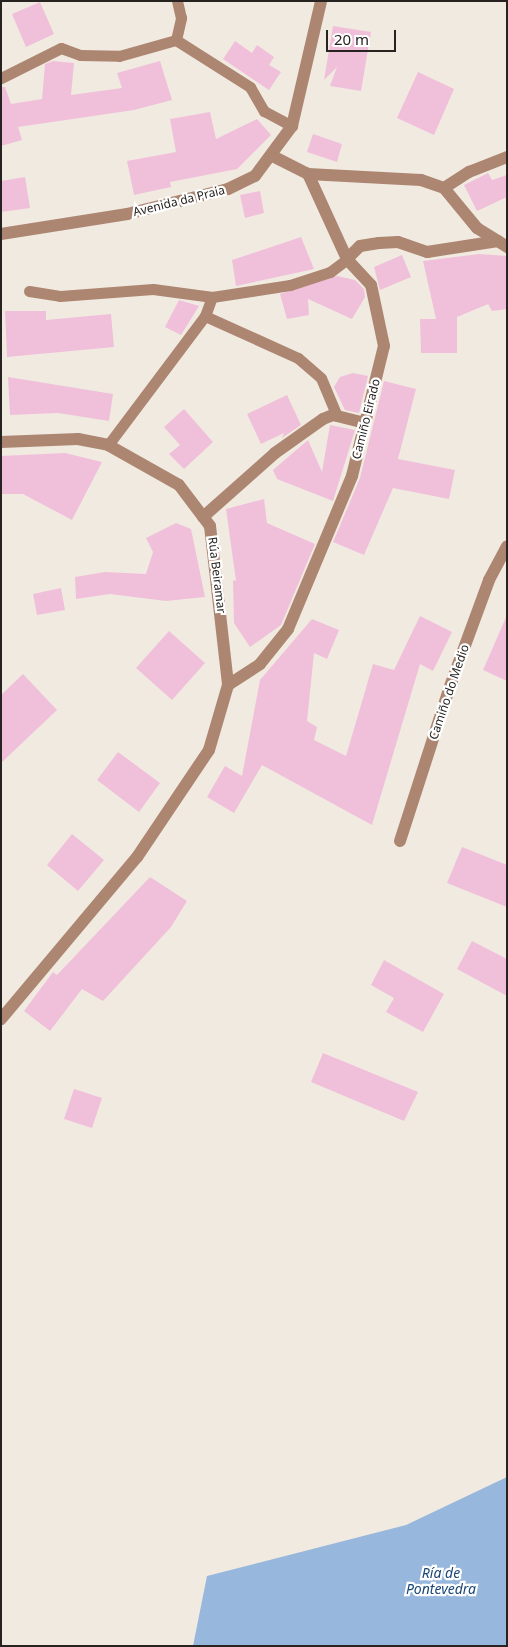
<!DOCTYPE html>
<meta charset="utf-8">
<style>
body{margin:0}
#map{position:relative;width:508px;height:1647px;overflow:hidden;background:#f1eae1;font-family:"Noto Sans",sans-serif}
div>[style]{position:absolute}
.water>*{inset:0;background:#97b7dc}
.building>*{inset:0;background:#f0c0da}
.service>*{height:11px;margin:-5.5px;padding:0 5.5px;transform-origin:5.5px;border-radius:5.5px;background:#ad8672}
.minor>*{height:12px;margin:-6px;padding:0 6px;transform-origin:6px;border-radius:6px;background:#ad8672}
.tertiary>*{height:12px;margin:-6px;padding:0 6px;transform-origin:6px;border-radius:6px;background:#ad8672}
span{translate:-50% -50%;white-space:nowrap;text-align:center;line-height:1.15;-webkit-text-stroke:4.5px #fff;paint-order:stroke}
.street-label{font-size:12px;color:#262320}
.water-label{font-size:14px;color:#194675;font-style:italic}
.frame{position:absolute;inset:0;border:2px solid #262320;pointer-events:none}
.scale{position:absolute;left:326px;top:30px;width:70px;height:22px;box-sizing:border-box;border:2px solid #262320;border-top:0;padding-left:6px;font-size:15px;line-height:18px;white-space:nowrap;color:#262320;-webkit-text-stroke:4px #fff;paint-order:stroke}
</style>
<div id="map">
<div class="water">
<i style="clip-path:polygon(507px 1477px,507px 1646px,193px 1646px,207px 1576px,406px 1525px)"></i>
</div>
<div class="building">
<i style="clip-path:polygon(40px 2px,54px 34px,26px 47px,12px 14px)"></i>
<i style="clip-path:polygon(333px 26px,371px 32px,361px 91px,330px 86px,337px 67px,324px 80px)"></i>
<i style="clip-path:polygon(235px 41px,252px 53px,257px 45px,274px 57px,269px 65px,281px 72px,269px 90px,223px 59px)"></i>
<i style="clip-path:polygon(53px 61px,74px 63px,71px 95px,122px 88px,117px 73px,160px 61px,172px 100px,134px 110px,18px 127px,22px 140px,1px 146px,1px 87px,5px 87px,11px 104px,42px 99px,45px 64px)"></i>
<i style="clip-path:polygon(418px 72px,454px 89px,434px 135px,397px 118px)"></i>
<i style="clip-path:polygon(210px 112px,216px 139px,257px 119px,271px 135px,237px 169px,170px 182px,171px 187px,134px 195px,127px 161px,176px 152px,170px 119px)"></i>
<i style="clip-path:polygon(313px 134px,342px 144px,337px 162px,307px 152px)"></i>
<i style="clip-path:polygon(488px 173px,492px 180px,507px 175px,507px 197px,477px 211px,464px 185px)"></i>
<i style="clip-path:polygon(25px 177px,30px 208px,1px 212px,1px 181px)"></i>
<i style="clip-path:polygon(260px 191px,264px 213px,245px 218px,240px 195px)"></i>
<i style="clip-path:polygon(301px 237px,314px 269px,236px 286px,232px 260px)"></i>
<i style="clip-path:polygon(479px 254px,507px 256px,507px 309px,492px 311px,488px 304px,457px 317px,457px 353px,421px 353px,420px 319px,436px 319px,423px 261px)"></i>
<i style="clip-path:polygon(402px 255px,411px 277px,380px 290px,374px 267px)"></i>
<i style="clip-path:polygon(337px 276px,355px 280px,364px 289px,365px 297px,352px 319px,308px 299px,309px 315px,287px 319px,280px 294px)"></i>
<i style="clip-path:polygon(179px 300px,199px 306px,181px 335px,165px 327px)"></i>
<i style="clip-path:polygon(5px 311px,46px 311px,46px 320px,111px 314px,114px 347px,7px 357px)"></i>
<i style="clip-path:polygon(353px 373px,368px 376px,359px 413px,345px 410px,334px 387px,340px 377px)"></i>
<i style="clip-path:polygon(8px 377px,113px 394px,109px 421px,58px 413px,10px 415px)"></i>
<i style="clip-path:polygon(384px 381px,416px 389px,398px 459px,455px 470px,449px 499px,393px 488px,364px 555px,333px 542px,360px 478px)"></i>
<i style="clip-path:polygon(287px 395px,301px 425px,282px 438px,284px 433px,261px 444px,247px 414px)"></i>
<i style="clip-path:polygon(184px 409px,213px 442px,184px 469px,169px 454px,180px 445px,164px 427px)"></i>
<i style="clip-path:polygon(330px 425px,355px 430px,333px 501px,277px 479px,273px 470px,308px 440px,322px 472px)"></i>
<i style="clip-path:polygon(65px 453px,102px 462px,72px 520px,23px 494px,1px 494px,1px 456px)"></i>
<i style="clip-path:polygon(264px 499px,267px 523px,315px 544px,281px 625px,250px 647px,234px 623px,233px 580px,236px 581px,226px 509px)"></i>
<i style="clip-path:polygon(176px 523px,191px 529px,205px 597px,166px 601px,110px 594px,76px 599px,75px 577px,105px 572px,146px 574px,153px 552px,146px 538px)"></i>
<i style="clip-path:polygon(61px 588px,65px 610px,37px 615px,33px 594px)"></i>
<i style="clip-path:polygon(507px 615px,507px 681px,483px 670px)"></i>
<i style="clip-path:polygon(420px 616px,452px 632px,433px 671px,420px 664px,372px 825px,262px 765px,234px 813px,207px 797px,225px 766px,242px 776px,260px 680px,312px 619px,339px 630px,327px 659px,314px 653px,307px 721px,317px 727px,314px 740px,346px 756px,373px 664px,394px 670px)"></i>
<i style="clip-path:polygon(169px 631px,205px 663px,172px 700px,136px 668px)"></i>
<i style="clip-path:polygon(23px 674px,57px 710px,1px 763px,1px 695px)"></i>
<i style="clip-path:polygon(118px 752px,160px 783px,139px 812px,97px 780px)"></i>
<i style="clip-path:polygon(72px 834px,104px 860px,78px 891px,47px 865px)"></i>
<i style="clip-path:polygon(462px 847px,507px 865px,507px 907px,447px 883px)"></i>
<i style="clip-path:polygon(150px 877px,187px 901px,171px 927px,103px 1001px,82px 989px,50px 1031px,24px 1011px,53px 972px,57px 975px)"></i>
<i style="clip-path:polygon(472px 941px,507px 959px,507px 996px,457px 969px)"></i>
<i style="clip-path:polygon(384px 960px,444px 994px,423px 1032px,386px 1012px,394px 998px,371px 985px)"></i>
<i style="clip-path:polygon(323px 1053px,418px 1092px,404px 1121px,311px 1082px)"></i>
<i style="clip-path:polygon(74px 1089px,102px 1098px,92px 1128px,64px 1119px)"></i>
</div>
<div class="service">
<i style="left:176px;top:40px;width:23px;rotate:-77deg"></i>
<i style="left:181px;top:18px;width:17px;rotate:-103deg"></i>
<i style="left:1px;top:78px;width:67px;rotate:-26.6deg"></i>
<i style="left:61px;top:48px;width:20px;rotate:20deg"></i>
<i style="left:80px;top:55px;width:39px;rotate:1deg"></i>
<i style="left:119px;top:56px;width:59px;rotate:-15.7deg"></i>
<i style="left:176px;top:40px;width:88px;rotate:32.4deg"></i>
<i style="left:250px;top:87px;width:28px;rotate:60deg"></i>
<i style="left:264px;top:111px;width:32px;rotate:28deg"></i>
<i style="left:29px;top:291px;width:31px;rotate:9deg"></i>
<i style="left:60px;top:296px;width:93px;rotate:-4.3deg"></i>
<i style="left:153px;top:289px;width:60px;rotate:7.7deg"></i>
<i style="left:212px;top:297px;width:79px;rotate:-8.7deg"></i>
<i style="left:290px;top:285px;width:42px;rotate:-18deg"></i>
<i style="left:330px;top:272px;width:21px;rotate:-37deg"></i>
<i style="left:205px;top:316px;width:102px;rotate:24.3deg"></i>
<i style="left:298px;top:358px;width:30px;rotate:41deg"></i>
<i style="left:321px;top:378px;width:41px;rotate:67.2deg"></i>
<i style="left:108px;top:445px;width:161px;rotate:-53.1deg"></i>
<i style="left:205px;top:316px;width:20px;rotate:-70deg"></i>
</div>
<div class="minor">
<i style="left:308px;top:174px;width:113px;rotate:3deg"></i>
<i style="left:421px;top:180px;width:24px;rotate:19deg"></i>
<i style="left:444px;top:188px;width:52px;rotate:50.5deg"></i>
<i style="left:477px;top:228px;width:36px;rotate:32deg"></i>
<i style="left:444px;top:188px;width:30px;rotate:-33deg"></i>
<i style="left:469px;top:172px;width:41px;rotate:-21.5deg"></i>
<i style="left:1px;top:234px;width:128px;rotate:-9deg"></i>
<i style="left:127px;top:214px;width:104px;rotate:-13.9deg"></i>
<i style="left:228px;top:189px;width:30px;rotate:-26deg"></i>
<i style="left:255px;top:176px;width:62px;rotate:-53.5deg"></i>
<i style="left:292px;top:126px;width:128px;rotate:-76.9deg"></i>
<i style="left:347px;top:259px;width:18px;rotate:-45deg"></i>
<i style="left:360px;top:246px;width:19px;rotate:-9deg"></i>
<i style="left:379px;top:243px;width:19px;rotate:-3deg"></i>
<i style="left:398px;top:242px;width:31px;rotate:19deg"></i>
<i style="left:427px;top:252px;width:72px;rotate:-8.8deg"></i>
<i style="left:203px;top:517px;width:96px;rotate:-41.6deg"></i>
<i style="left:275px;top:453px;width:59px;rotate:-35.3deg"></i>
<i style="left:323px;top:419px;width:11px;rotate:-22deg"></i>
<i style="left:333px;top:415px;width:33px;rotate:14deg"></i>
<i style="left:228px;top:685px;width:38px;rotate:-33deg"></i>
<i style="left:260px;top:664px;width:45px;rotate:-51.3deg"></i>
<i style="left:288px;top:629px;width:166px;rotate:-67.3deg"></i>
<i style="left:352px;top:476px;width:134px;rotate:-76.2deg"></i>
<i style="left:384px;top:346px;width:62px;rotate:-102deg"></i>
<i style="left:371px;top:285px;width:35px;rotate:-133deg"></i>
<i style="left:347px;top:259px;width:94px;rotate:-114.6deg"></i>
<i style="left:308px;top:174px;width:39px;rotate:-153deg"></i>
<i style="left:400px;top:841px;width:160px;rotate:-72.1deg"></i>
<i style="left:449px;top:689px;width:116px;rotate:-69.8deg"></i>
<i style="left:489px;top:580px;width:38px;rotate:-62deg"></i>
</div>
<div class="tertiary">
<i style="left:1px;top:442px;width:77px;rotate:-2.2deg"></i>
<i style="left:78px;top:439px;width:31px;rotate:11deg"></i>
<i style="left:108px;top:445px;width:81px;rotate:29.4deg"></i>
<i style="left:179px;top:485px;width:51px;rotate:52.9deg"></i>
<i style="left:210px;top:526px;width:160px;rotate:83.5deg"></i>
<i style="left:228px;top:685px;width:68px;rotate:106.3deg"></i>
<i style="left:209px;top:750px;width:129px;rotate:123.9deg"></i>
<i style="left:137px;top:857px;width:212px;rotate:130deg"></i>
</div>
<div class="street-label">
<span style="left:179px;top:201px;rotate:-14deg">Avenida da Praia</span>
<span style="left:366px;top:419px;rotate:-76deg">Camiño Eirado</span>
<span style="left:217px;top:575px;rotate:83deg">Rúa Beiramar</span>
<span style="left:449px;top:692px;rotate:-71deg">Camiño do Medio</span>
</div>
<div class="water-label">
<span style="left:441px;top:1581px">Ría de<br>Pontevedra</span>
</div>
<div class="frame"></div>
<div class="scale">20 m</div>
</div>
